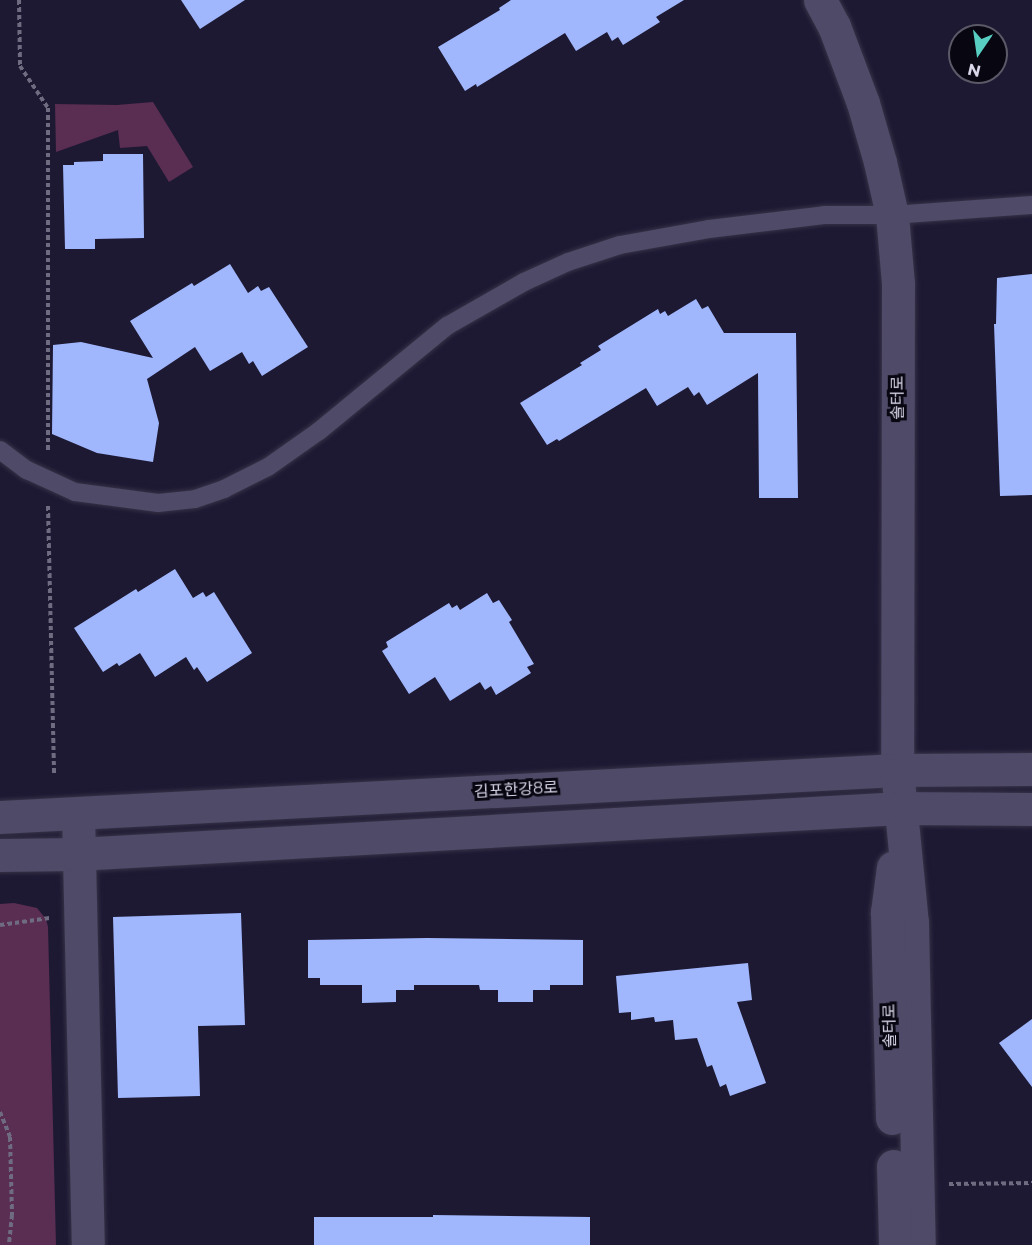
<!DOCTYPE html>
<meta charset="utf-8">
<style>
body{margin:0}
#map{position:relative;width:1032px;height:1245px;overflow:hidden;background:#1e1933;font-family:Montserrat,"Noto Sans KR",sans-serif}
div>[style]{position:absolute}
.green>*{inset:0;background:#5a2d53}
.building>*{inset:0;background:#a0b7fe}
.path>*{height:4px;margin-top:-2px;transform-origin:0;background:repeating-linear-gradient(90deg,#6f6c82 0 4.5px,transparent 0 7.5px)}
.roads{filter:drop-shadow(0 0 2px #363247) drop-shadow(0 0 2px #363247)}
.lane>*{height:18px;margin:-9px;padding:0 9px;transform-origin:9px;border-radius:9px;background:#4e4a67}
.street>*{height:33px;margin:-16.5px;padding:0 16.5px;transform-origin:16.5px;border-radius:16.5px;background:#4e4a67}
.secondary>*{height:33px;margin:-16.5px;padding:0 16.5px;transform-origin:16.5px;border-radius:16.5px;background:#4e4a67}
span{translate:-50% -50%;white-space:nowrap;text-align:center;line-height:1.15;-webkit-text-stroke:6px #080611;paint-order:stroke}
.street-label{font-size:16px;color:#d8d6e8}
.north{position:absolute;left:948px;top:24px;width:60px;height:60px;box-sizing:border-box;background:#080611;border:2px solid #5b5967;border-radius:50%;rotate:193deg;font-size:16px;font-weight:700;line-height:24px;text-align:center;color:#d8d6e8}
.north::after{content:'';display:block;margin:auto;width:21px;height:27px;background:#57cec1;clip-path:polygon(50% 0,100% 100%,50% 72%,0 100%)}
</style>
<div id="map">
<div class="green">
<i style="clip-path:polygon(153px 102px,193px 167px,169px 182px,147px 146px,120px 148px,118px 130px,56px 152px,55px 104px,117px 105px)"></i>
<i style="clip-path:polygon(14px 903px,37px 908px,46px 919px,48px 927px,56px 1245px,0 1245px,0 904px)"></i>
</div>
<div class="building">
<i style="clip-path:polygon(181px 0,245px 0,200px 29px)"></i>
<i style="clip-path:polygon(511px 0,684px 0,656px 17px,660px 22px,623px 45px,618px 37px,612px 41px,607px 32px,576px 51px,565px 33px,477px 87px,476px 84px,465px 91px,438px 47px,500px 10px,499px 8px)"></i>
<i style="clip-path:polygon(103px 154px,143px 154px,144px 238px,95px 239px,95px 249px,65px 249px,63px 165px,74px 165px,74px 162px,103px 161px)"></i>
<i style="clip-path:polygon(230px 264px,248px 293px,258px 286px,261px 291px,269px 287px,308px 347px,262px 376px,253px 361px,249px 364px,242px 352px,210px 371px,195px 347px,147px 379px,159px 423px,153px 462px,97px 453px,52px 434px,53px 345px,81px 342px,153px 358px,130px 321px,192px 283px,194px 286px)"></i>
<i style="clip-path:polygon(1032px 274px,1032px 495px,1000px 496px,994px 324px,996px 324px,997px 278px)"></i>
<i style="clip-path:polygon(696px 299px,702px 309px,708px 306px,724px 333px,796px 333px,798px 498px,759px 498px,758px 373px,707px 405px,699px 392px,694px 396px,688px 387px,657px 406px,646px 388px,559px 441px,557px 439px,547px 445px,520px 403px,582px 365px,580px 363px,601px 350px,598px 346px,658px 309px,660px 314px,665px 311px,668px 316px)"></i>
<i style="clip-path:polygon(175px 569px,193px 598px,203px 592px,206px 597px,214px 592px,252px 653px,207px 682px,197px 667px,194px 670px,186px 657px,155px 677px,140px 653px,119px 666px,117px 663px,103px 672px,74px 628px,136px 589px,138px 592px)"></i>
<i style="clip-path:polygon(487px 593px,493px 603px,499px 600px,512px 620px,509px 622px,534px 664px,527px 667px,531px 673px,496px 695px,491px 686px,485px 690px,480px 682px,450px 701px,435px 677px,409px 694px,382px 651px,388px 647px,386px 642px,449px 603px,452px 608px,457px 605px,460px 610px)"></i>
<i style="clip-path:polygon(241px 913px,245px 1025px,198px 1026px,200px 1096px,118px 1098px,113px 917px)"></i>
<i style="clip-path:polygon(427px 938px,583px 940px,583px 985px,550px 985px,550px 990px,533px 990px,533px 1002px,498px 1002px,498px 990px,480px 990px,479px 985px,414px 985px,414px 990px,396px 990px,396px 1002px,362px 1003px,362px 985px,320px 985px,320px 978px,308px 978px,308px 940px)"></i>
<i style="clip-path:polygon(748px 963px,752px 1000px,737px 1002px,766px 1083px,730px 1096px,726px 1084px,720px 1087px,712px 1065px,707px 1067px,697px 1038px,675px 1040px,673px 1020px,655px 1022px,654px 1017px,631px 1020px,631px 1012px,619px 1013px,616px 976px)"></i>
<i style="clip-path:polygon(1032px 1019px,1032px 1087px,999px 1043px)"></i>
<i style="clip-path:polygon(433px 1215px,590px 1217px,590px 1245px,314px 1245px,314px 1217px,433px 1217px)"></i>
</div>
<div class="path">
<i style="left:19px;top:0;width:66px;rotate:89.1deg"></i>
<i style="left:20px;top:66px;width:50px;rotate:56.3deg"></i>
<i style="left:48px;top:108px;width:345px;rotate:90deg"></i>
<i style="left:48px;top:506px;width:267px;rotate:88.7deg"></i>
<i style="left:0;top:925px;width:50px;rotate:-8deg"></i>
<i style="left:0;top:1112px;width:27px;rotate:68deg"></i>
<i style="left:10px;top:1137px;width:78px;rotate:88.5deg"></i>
<i style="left:12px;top:1215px;width:30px;rotate:96deg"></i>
<i style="left:949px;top:1184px;width:83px;rotate:-0.7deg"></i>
</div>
<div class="roads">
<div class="lane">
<i style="left:0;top:450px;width:34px;rotate:37deg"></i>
<i style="left:27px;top:470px;width:53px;rotate:24.6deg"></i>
<i style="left:75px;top:492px;width:84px;rotate:7.5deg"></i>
<i style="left:158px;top:503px;width:37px;rotate:-6deg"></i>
<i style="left:195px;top:499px;width:31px;rotate:-19deg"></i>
<i style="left:224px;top:489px;width:49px;rotate:-26.6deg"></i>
<i style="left:268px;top:467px;width:62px;rotate:-35.2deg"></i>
<i style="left:319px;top:431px;width:166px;rotate:-39.4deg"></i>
<i style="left:447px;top:326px;width:89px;rotate:-29.7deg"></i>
<i style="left:524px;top:282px;width:48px;rotate:-24.4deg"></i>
<i style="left:568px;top:262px;width:55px;rotate:-18.1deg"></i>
<i style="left:620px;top:245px;width:90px;rotate:-10.2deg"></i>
<i style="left:709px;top:229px;width:116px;rotate:-6.9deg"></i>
<i style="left:824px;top:215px;width:68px"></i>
<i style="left:892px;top:215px;width:140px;rotate:-4.1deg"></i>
</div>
<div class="street">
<i style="left:78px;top:813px;width:432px;rotate:88.7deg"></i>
</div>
<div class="secondary">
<i style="left:820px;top:0;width:30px;rotate:62deg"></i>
<i style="left:834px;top:26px;width:82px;rotate:69.4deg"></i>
<i style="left:863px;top:103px;width:61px;rotate:73.9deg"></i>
<i style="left:880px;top:162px;width:54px;rotate:77.2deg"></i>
<i style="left:892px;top:215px;width:68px;rotate:85deg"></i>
<i style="left:898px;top:283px;width:487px;rotate:90.1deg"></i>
<i style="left:897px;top:770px;width:153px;rotate:84.4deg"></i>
<i style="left:912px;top:922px;width:323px;rotate:88.8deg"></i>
<i style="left:0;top:817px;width:898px;rotate:-3deg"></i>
<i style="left:897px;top:770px;width:135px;rotate:-0.4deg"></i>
<i style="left:0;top:855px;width:77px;rotate:-0.7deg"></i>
<i style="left:77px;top:854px;width:825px;rotate:-3.2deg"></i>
<i style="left:901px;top:808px;width:131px;rotate:0.4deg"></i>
<i style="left:892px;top:1118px;width:206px;rotate:-91.4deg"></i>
<i style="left:887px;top:912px;width:45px;rotate:-82.4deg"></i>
<i style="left:893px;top:1166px;width:79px;rotate:88.5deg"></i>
</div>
</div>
<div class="street-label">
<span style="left:898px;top:398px;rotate:-90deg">솔터로</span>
<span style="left:516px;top:790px;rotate:-3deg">김포한강8로</span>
<span style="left:890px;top:1026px;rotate:-91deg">솔터로</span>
</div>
<div class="north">N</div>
</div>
